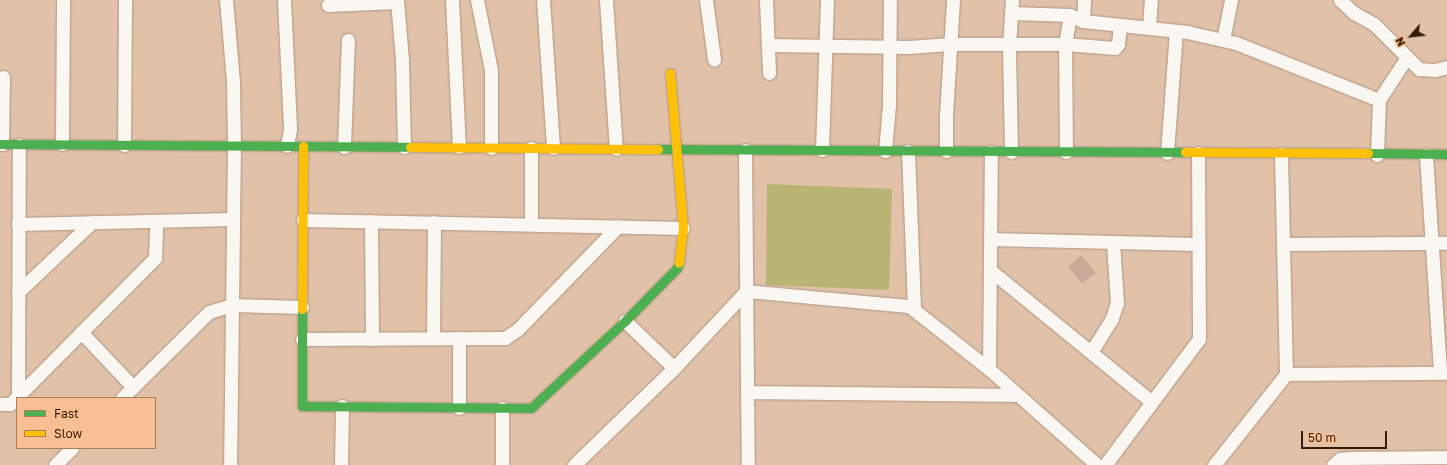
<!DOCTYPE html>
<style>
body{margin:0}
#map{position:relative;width:1447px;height:465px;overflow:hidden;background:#e1c2a9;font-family:"Golos Text",sans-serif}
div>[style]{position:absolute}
.green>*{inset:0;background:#b8b574}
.building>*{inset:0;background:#caaa97}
.roads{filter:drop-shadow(0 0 1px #b09680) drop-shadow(0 0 1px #b09680)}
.street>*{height:13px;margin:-6.5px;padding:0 6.5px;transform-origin:6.5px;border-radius:6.5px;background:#faf6f2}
.fast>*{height:9px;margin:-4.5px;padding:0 4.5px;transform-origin:4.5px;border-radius:4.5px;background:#4caf50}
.slow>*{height:9px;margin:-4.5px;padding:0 4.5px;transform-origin:4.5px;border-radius:4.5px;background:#ffc107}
span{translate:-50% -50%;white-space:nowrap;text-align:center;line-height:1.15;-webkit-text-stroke:3.5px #f7bf93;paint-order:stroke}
.legend{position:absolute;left:16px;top:397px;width:140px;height:52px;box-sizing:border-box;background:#f7bf93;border:1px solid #a97e5a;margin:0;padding:5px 7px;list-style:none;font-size:12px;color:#351c04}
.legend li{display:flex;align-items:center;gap:8px;height:20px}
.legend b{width:20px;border:1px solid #a97e5a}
.north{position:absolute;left:1391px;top:16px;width:40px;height:40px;-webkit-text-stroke:3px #f7bf93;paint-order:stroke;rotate:242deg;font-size:11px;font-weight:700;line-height:16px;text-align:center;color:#351c04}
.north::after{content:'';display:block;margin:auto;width:14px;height:18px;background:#351c04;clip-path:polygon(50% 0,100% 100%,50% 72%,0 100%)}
.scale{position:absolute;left:1301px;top:431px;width:86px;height:18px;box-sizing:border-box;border:2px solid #351c04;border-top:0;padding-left:5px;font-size:12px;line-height:14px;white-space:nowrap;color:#351c04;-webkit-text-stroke:3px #f7bf93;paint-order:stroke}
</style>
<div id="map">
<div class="green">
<i style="clip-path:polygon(767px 184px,892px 189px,889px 290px,766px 285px)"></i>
</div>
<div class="building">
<i style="clip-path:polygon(1081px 255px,1096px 273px,1082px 284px,1068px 267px)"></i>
</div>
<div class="roads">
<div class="street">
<i style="left:226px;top:0;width:82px;rotate:85.1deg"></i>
<i style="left:233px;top:82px;width:64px;rotate:89.1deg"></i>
<i style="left:234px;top:146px;width:319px;rotate:90.7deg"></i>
<i style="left:284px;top:0;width:129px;rotate:87.3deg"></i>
<i style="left:290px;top:129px;width:17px;rotate:100deg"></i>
<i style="left:397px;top:0;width:60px;rotate:85.2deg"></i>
<i style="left:402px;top:60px;width:87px;rotate:88.7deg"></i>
<i style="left:452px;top:0;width:147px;rotate:87.3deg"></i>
<i style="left:477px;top:0;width:71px;rotate:78.7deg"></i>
<i style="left:491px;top:70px;width:78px;rotate:90deg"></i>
<i style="left:543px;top:0;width:148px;rotate:86.1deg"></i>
<i style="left:606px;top:0;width:149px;rotate:86.2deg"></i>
<i style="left:706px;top:0;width:60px;rotate:82.3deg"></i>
<i style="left:766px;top:0;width:73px;rotate:87.6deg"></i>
<i style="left:1340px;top:0;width:19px;rotate:43deg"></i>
<i style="left:1354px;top:13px;width:23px;rotate:29deg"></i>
<i style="left:1374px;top:24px;width:64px;rotate:45deg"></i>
<i style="left:1419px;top:69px;width:16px;rotate:4deg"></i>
<i style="left:1435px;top:70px;width:12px;rotate:-14deg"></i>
<i style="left:328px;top:5px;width:69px;rotate:-2.5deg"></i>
<i style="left:1011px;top:13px;width:59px;rotate:1.9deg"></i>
<i style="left:1070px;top:15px;width:14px;rotate:25deg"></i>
<i style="left:1083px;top:21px;width:105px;rotate:6deg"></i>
<i style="left:1187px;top:32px;width:50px;rotate:12.7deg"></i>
<i style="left:1236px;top:43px;width:154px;rotate:21.7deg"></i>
<i style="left:1083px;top:21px;width:21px;rotate:-87deg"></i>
<i style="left:1149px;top:27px;width:27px;rotate:-86deg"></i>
<i style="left:1223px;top:40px;width:41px;rotate:-78.7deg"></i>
<i style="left:768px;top:45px;width:141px;rotate:0.8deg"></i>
<i style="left:909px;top:47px;width:41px;rotate:-4.2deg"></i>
<i style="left:950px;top:44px;width:115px"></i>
<i style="left:1065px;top:44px;width:50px;rotate:4.6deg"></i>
<i style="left:1115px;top:48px;width:5px;rotate:-53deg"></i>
<i style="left:1118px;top:44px;width:19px;rotate:-84deg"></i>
<i style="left:2px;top:144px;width:67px;rotate:-89.1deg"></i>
<i style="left:62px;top:144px;width:144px;rotate:-89.6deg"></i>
<i style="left:124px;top:145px;width:145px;rotate:-89.6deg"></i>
<i style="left:344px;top:147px;width:107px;rotate:-87.9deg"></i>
<i style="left:531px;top:148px;width:76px;rotate:90deg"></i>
<i style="left:745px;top:150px;width:315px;rotate:89.5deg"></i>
<i style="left:822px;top:150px;width:150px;rotate:-88.1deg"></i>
<i style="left:885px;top:151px;width:46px;rotate:-85deg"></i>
<i style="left:889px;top:105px;width:105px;rotate:-89.5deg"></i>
<i style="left:908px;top:151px;width:159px;rotate:87.8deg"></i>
<i style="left:946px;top:151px;width:36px;rotate:-90deg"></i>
<i style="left:946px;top:115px;width:115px;rotate:-86.5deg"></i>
<i style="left:1011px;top:152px;width:106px;rotate:-91.1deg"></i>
<i style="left:1009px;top:46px;width:46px;rotate:-86.3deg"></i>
<i style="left:1066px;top:152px;width:108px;rotate:-90.5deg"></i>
<i style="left:1065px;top:44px;width:29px;rotate:-80deg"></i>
<i style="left:1167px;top:153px;width:122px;rotate:-85.8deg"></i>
<i style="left:1281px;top:154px;width:220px;rotate:88.7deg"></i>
<i style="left:1377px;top:155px;width:55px;rotate:-87.9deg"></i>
<i style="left:1379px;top:100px;width:51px;rotate:-56.9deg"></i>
<i style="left:1426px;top:155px;width:218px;rotate:86.3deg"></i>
<i style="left:303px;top:220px;width:380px;rotate:1.2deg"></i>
<i style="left:371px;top:221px;width:118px;rotate:89.5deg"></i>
<i style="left:18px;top:224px;width:215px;rotate:-1.3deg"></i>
<i style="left:990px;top:239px;width:207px;rotate:1.4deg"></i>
<i style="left:1285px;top:244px;width:162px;rotate:-0.4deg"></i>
<i style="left:990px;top:270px;width:209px;rotate:39.2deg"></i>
<i style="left:18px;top:292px;width:102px;rotate:-43.4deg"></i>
<i style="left:625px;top:321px;width:68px;rotate:43.8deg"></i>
<i style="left:81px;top:332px;width:76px;rotate:46.6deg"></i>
<i style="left:433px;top:338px;width:116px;rotate:-89.5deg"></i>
<i style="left:459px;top:338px;width:70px;rotate:90deg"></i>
<i style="left:302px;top:339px;width:203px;rotate:-0.3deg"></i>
<i style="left:505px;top:338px;width:14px;rotate:-34deg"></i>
<i style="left:517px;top:330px;width:145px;rotate:-45.8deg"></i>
<i style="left:1091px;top:352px;width:40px;rotate:-58deg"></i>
<i style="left:1112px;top:318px;width:16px;rotate:-72deg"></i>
<i style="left:1117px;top:303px;width:61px;rotate:-93.8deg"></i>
<i style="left:989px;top:369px;width:217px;rotate:-89.5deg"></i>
<i style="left:747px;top:392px;width:270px;rotate:0.6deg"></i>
<i style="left:18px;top:396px;width:251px;rotate:-89.8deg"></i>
<i style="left:122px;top:398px;width:122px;rotate:-44.7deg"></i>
<i style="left:209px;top:312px;width:24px;rotate:-17deg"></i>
<i style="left:232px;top:305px;width:70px;rotate:1.6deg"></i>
<i style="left:0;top:404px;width:10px"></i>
<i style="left:10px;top:404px;width:206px;rotate:-45.2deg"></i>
<i style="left:155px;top:258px;width:37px;rotate:-88deg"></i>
<i style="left:55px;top:465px;width:24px;rotate:-45deg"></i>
<i style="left:341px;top:465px;width:59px;rotate:-89deg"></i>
<i style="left:502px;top:465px;width:57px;rotate:-90deg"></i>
<i style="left:574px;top:465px;width:139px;rotate:-44.1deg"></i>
<i style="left:674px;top:368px;width:105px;rotate:-46.9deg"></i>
<i style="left:746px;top:291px;width:164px;rotate:5.3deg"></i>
<i style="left:909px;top:306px;width:102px;rotate:38.2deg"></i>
<i style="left:989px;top:369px;width:144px;rotate:41.6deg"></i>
<i style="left:1105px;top:465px;width:157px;rotate:-53.3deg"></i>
<i style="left:1199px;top:339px;width:186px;rotate:-90.3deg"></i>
<i style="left:1214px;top:465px;width:116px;rotate:-51.6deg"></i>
<i style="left:1286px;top:374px;width:161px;rotate:-0.4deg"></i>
<i style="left:1333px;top:465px;width:9px;rotate:-41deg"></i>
<i style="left:1340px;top:459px;width:10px;rotate:-6deg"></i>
<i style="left:1350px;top:458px;width:97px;rotate:-0.6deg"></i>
</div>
<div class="fast">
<i style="left:0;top:144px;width:410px;rotate:0.4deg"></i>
<i style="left:658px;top:149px;width:527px;rotate:0.33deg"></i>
<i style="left:1368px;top:153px;width:79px;rotate:0.7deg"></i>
<i style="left:302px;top:309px;width:97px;rotate:90deg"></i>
<i style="left:302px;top:406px;width:229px;rotate:0.5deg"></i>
<i style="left:531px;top:408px;width:128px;rotate:-42.8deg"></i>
<i style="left:625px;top:321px;width:74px;rotate:-45.5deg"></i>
<i style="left:677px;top:268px;width:5px;rotate:-68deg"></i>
</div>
<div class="slow">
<i style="left:670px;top:73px;width:156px;rotate:85.2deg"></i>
<i style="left:683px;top:228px;width:35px;rotate:97deg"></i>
<i style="left:410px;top:147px;width:248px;rotate:0.5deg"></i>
<i style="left:1185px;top:152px;width:183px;rotate:0.3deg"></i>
<i style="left:302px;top:309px;width:163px;rotate:-89.6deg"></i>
</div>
</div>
<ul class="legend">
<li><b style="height:5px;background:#4caf50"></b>Fast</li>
<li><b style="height:5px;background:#ffc107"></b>Slow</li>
</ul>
<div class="north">N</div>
<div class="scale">50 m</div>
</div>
